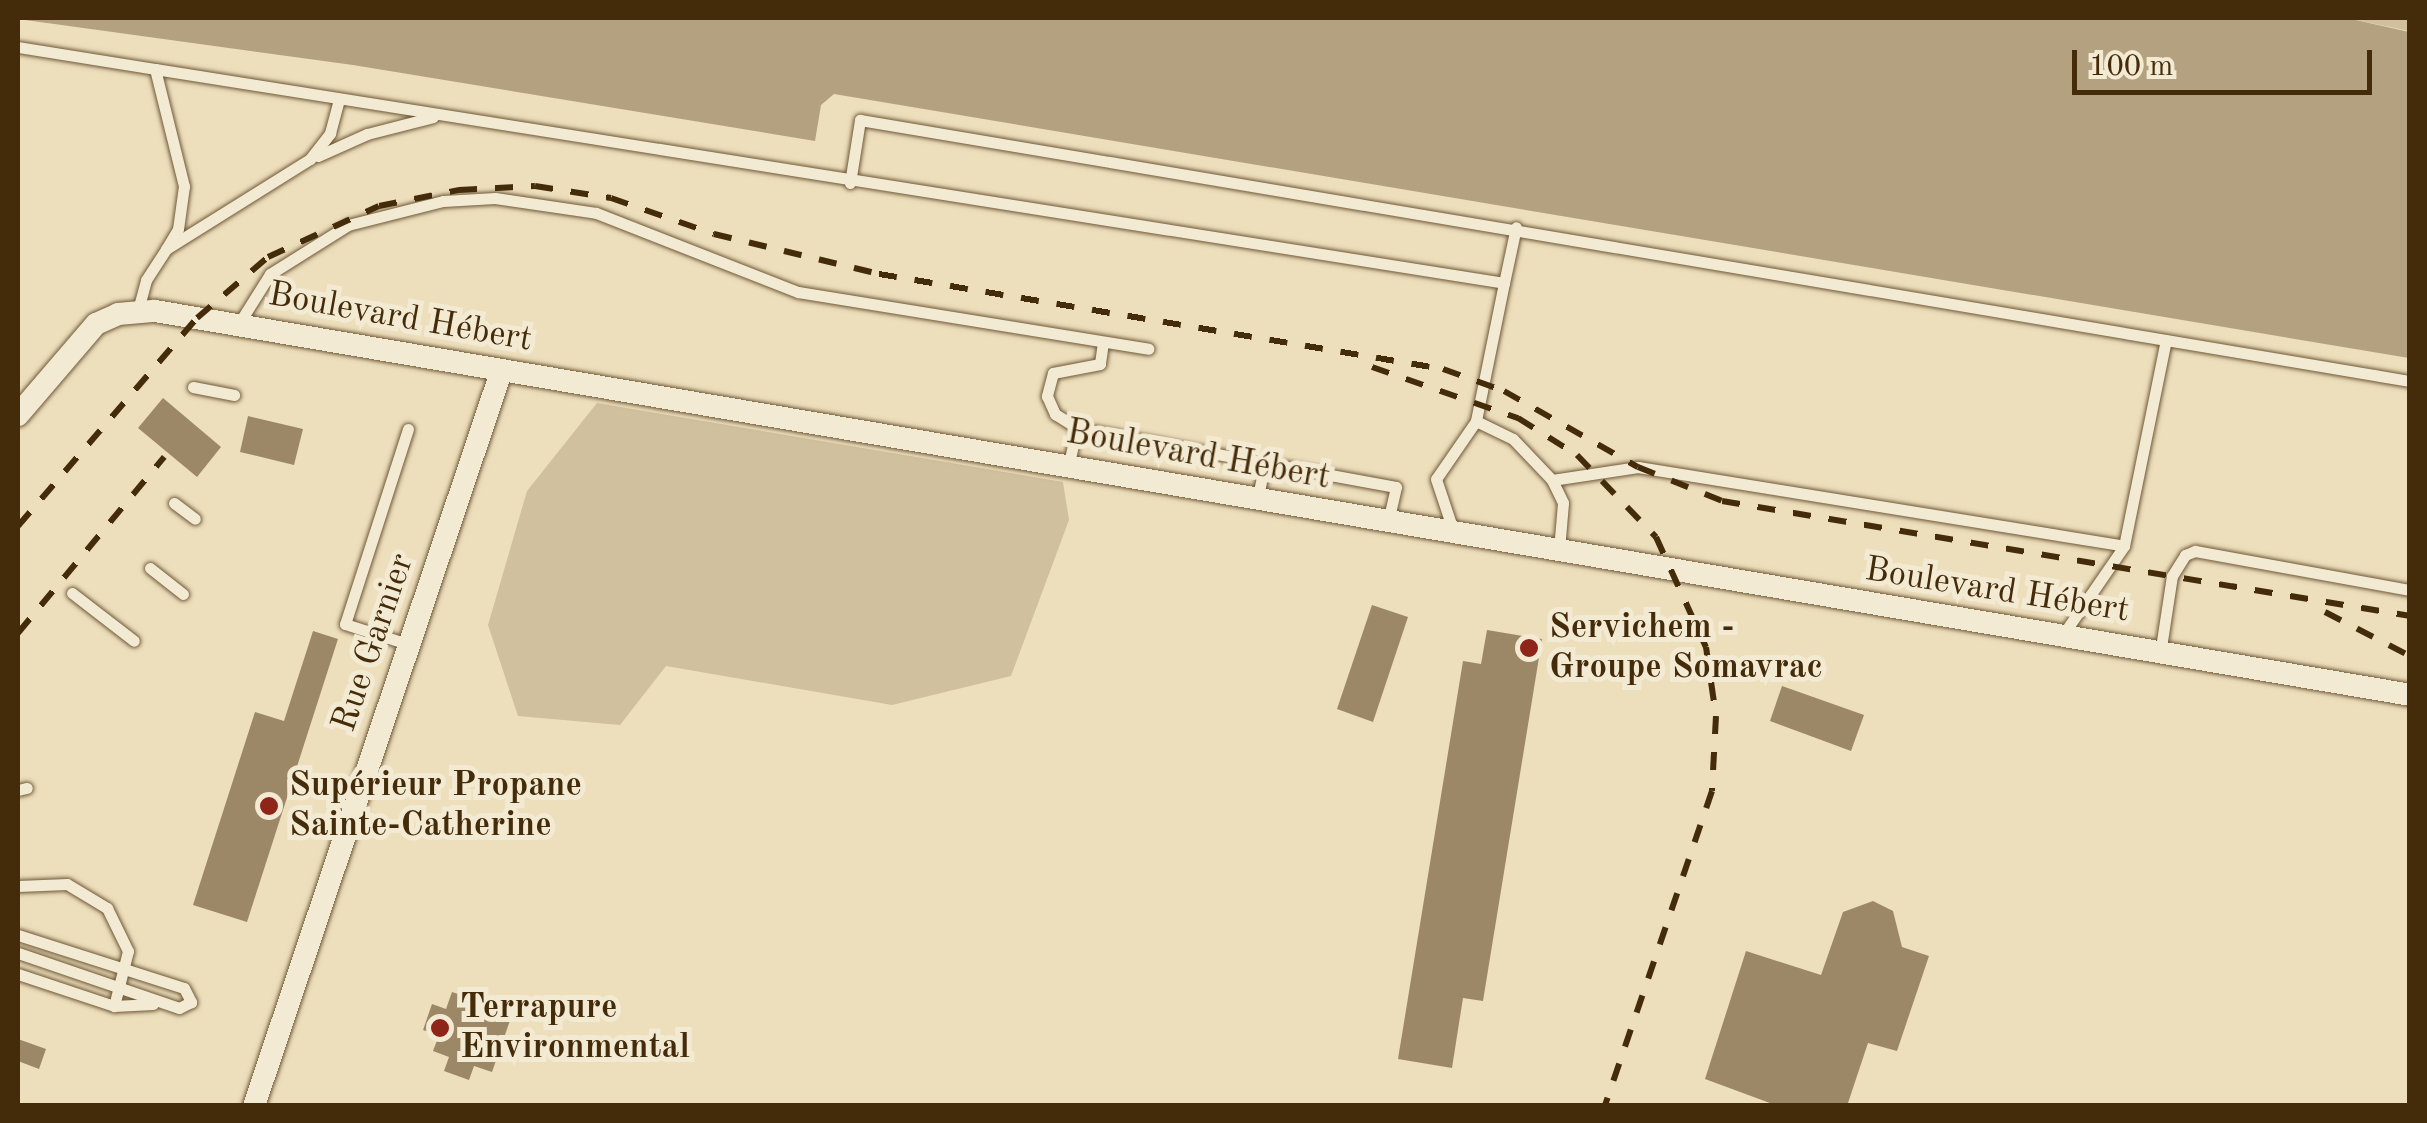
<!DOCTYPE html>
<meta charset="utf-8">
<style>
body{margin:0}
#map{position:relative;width:2427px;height:1123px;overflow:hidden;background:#eddebc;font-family:"Old Standard TT",serif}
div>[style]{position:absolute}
.green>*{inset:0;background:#d0c09e}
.water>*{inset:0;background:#b4a17f}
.building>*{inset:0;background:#9c8867}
.roads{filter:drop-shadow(0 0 2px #6e5836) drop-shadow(0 0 2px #6e5836)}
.service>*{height:11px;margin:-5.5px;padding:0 5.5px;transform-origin:5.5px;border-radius:5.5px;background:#f3ead3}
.minor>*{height:22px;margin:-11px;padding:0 11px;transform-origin:11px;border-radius:11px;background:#f3ead3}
.rail>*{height:6px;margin-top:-3px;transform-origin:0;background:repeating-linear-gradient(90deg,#442b0a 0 18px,transparent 0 36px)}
.dots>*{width:28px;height:28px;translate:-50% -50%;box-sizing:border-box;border:5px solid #f3ead3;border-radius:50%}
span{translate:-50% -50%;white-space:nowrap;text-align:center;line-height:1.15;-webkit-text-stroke:10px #f3ead3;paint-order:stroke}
.street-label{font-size:35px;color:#442b0a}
.poi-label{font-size:35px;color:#442b0a;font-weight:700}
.left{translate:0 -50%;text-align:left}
.frame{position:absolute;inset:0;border:20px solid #442b0a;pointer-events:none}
.scale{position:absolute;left:2072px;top:50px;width:300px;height:45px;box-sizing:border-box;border:5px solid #442b0a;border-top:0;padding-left:12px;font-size:30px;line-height:35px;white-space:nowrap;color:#442b0a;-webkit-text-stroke:8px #f3ead3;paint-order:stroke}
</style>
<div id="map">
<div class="green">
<i style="clip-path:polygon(2347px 18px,2409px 18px,2409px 32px,2409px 31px)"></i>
<i style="clip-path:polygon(597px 403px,1063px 482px,1069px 520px,1011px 676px,892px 705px,666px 666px,620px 725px,518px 716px,488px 625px,527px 491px)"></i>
</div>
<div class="water">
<i style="clip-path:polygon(2347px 18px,2409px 32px,2409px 358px,834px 94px,821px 105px,815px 141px,353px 65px,18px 19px)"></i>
</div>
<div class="building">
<i style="clip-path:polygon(163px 398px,221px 447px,197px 477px,138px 428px)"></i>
<i style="clip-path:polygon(248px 416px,303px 429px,294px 465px,240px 452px)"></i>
<i style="clip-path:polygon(1372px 605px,1408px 617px,1373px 722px,1337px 709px)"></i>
<i style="clip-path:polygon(1487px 630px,1542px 639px,1483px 1001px,1463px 998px,1452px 1068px,1398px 1059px,1463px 661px,1481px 664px)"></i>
<i style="clip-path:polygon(313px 631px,338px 639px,247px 922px,193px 905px,255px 712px,284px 721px)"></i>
<i style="clip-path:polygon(1782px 686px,1864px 715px,1851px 751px,1770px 721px)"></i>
<i style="clip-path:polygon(1873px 901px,1893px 911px,1902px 947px,1929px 956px,1897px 1051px,1868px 1043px,1847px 1106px,1778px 1106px,1705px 1079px,1746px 951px,1821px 975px,1843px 912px)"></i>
<i style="clip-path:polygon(452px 992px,513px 1012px,492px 1072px,474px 1066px,469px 1080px,444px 1071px,449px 1057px,433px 1051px,439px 1035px,423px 1030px,432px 1004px,446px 1009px)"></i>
<i style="clip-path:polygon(18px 1039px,46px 1049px,39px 1069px,18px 1061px)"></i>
</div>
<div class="roads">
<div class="service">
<i style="left:18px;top:47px;width:139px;rotate:9.1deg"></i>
<i style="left:155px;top:69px;width:121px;rotate:76.1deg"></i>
<i style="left:184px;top:186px;width:43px;rotate:97.9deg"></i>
<i style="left:178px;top:229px;width:23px;rotate:121deg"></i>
<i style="left:155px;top:69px;width:1366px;rotate:9.01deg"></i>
<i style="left:1504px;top:283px;width:141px;rotate:101.5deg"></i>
<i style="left:1476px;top:421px;width:70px;rotate:124.6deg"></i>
<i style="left:1436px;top:479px;width:57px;rotate:71.6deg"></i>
<i style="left:318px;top:156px;width:54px;rotate:-24.2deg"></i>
<i style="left:367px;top:134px;width:68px;rotate:-14.4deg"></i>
<i style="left:850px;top:183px;width:64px;rotate:-81deg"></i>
<i style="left:860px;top:120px;width:1572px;rotate:9.56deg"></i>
<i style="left:1504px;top:283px;width:57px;rotate:-77.9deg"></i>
<i style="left:138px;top:310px;width:31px;rotate:-75deg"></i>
<i style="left:146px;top:280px;width:37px;rotate:-57deg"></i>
<i style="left:166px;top:249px;width:170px;rotate:-32deg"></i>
<i style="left:310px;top:159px;width:33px;rotate:-52deg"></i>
<i style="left:330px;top:133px;width:35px;rotate:-75deg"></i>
<i style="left:238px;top:325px;width:60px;rotate:-57.9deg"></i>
<i style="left:270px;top:274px;width:92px;rotate:-32.1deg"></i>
<i style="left:348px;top:225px;width:98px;rotate:-14.2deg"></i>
<i style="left:443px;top:201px;width:52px;rotate:-3.3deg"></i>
<i style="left:495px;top:198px;width:102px;rotate:8.4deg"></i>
<i style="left:596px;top:213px;width:217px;rotate:21.4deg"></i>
<i style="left:798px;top:292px;width:355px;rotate:9.2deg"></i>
<i style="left:1103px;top:342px;width:22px;rotate:98deg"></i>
<i style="left:1100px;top:364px;width:48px;rotate:169.2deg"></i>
<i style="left:1053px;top:373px;width:24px;rotate:105deg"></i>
<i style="left:1047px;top:396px;width:20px;rotate:66deg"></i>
<i style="left:1055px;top:414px;width:26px;rotate:32deg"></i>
<i style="left:1077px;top:428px;width:191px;rotate:10.5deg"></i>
<i style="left:1265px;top:463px;width:38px;rotate:102deg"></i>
<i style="left:193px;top:387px;width:42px;rotate:11deg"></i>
<i style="left:1476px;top:421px;width:41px;rotate:25.9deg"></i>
<i style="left:1513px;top:439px;width:57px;rotate:46.4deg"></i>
<i style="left:1552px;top:480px;width:25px;rotate:64deg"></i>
<i style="left:1563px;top:503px;width:47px;rotate:94.9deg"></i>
<i style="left:408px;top:429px;width:205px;rotate:107.9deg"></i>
<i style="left:345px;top:624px;width:69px;rotate:17.7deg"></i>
<i style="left:1265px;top:463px;width:133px;rotate:10.4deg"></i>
<i style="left:1396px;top:487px;width:37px;rotate:103deg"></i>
<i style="left:1068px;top:467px;width:40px;rotate:-77deg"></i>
<i style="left:1552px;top:480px;width:87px;rotate:-8.6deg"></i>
<i style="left:1638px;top:467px;width:492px;rotate:9.2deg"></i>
<i style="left:174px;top:503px;width:26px;rotate:37deg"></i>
<i style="left:150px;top:568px;width:42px;rotate:38.2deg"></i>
<i style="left:72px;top:593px;width:78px;rotate:37.7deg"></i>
<i style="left:2062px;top:636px;width:109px;rotate:-55.4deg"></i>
<i style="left:2124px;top:546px;width:210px;rotate:-78.5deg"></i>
<i style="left:2160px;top:654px;width:79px;rotate:-81.3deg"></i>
<i style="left:2172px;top:576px;width:25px;rotate:-58deg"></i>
<i style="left:2185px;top:555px;width:11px;rotate:-22deg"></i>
<i style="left:2195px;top:551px;width:219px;rotate:10.3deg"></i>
<i style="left:18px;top:790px;width:9px;rotate:-13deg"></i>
<i style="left:18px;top:886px;width:49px;rotate:-2.3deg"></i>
<i style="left:67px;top:884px;width:47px;rotate:31deg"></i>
<i style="left:107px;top:908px;width:48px;rotate:64deg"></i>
<i style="left:128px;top:951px;width:57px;rotate:104.3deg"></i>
<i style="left:18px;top:935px;width:174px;rotate:17.7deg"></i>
<i style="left:184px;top:988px;width:16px;rotate:63deg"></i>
<i style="left:191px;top:1002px;width:13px;rotate:153deg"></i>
<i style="left:179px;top:1008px;width:170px;rotate:-161.1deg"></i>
<i style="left:18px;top:974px;width:101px;rotate:18.4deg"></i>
<i style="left:114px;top:1006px;width:39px;rotate:-3deg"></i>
</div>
<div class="minor">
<i style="left:18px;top:415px;width:120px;rotate:-49.4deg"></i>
<i style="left:96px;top:324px;width:24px;rotate:-24deg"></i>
<i style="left:118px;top:314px;width:37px;rotate:-5deg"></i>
<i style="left:155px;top:311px;width:2287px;rotate:9.66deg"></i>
<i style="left:254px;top:1106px;width:774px;rotate:-71.4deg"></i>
</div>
</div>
<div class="rail">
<i style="left:1372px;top:367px;width:155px;rotate:19.3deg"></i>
<i style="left:1518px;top:418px;width:70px;rotate:32.1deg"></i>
<i style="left:1577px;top:455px;width:114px;rotate:46.1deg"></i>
<i style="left:1656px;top:537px;width:121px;rotate:65.6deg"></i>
<i style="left:1706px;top:647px;width:70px;rotate:81.8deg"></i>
<i style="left:1716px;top:716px;width:75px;rotate:93.1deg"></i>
<i style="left:1712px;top:791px;width:333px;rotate:108.8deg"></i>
<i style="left:18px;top:526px;width:274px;rotate:-49.3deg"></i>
<i style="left:197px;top:318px;width:94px;rotate:-40.7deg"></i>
<i style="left:268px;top:257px;width:122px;rotate:-24.7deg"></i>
<i style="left:379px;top:206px;width:82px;rotate:-11.3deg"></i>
<i style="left:459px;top:190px;width:76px;rotate:-3deg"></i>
<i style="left:535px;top:186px;width:77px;rotate:9deg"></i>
<i style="left:611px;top:198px;width:109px;rotate:19.3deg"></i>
<i style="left:714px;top:234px;width:170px;rotate:13.6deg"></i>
<i style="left:879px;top:274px;width:572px;rotate:9.56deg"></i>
<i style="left:1443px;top:369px;width:65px;rotate:19.8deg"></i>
<i style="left:1504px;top:391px;width:154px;rotate:29.6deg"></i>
<i style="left:1638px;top:467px;width:91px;rotate:22deg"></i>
<i style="left:1722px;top:501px;width:698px;rotate:9.49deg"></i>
<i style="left:2325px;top:612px;width:96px;rotate:27.4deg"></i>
<i style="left:18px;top:633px;width:229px;rotate:-50.3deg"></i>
</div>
<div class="dots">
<i style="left:1529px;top:648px;background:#8f2418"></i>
<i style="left:269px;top:806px;background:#8f2418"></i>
<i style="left:440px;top:1028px;background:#8f2418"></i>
</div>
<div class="street-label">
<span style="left:400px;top:318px;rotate:10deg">Boulevard Hébert</span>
<span style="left:1198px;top:456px;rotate:10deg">Boulevard Hébert</span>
<span style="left:1997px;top:591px;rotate:9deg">Boulevard Hébert</span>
<span style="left:374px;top:643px;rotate:-71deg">Rue Garnier</span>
</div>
<div class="poi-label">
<span class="left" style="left:1549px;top:648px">Servichem -<br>Groupe Somavrac</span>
<span class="left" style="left:289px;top:806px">Supérieur Propane<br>Sainte-Catherine</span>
<span class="left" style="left:460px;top:1028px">Terrapure<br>Environmental</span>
</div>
<div class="frame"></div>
<div class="scale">100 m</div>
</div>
